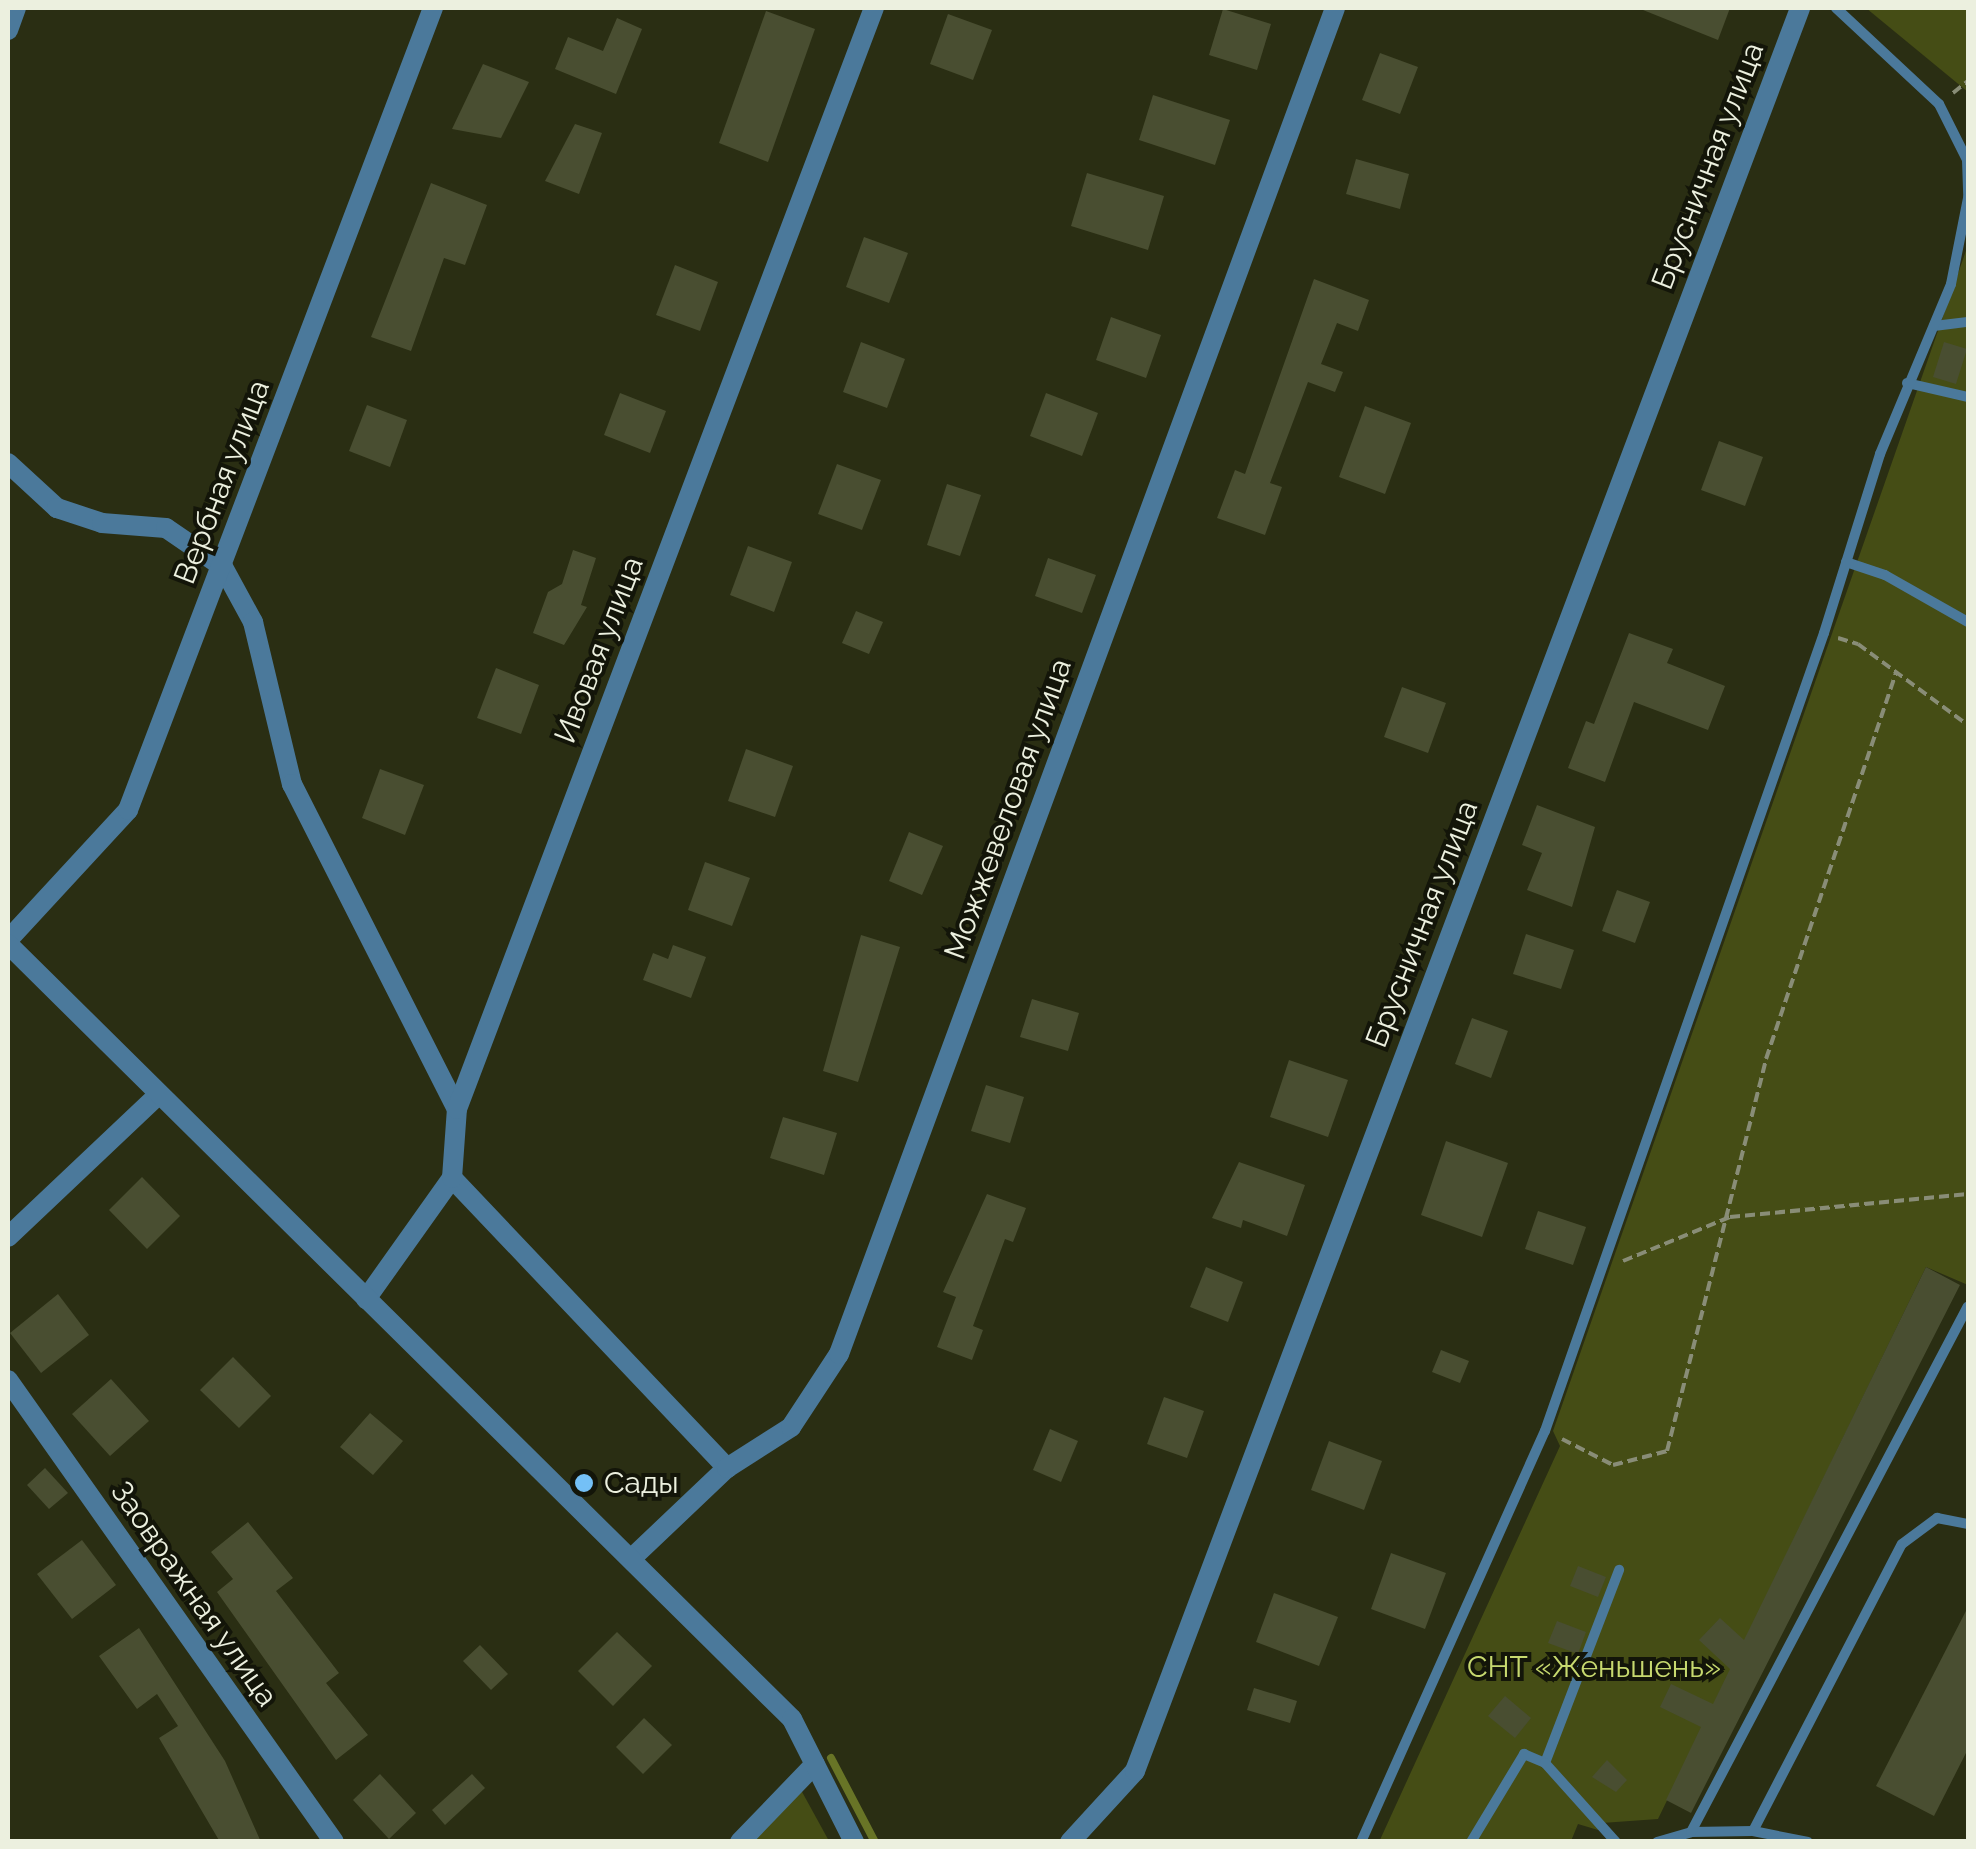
<!DOCTYPE html>
<meta charset="utf-8">
<style>
body{margin:0}
#map{position:relative;width:1976px;height:1849px;overflow:hidden;background:#2a2e13;font-family:Raleway,sans-serif}
div>[style]{position:absolute}
.green>*{inset:0;background:#454d15}
.stream>*{height:8px;margin:-4px;padding:0 4px;transform-origin:4px;border-radius:4px;background:#687426}
.building>*{inset:0;background:#494e31}
.path>*{height:4px;margin-top:-2px;transform-origin:0;background:repeating-linear-gradient(90deg,#898d77 0 10px,transparent 0 15px)}
.service>*{height:10px;margin:-5px;padding:0 5px;transform-origin:5px;border-radius:5px;background:#4b799b}
.minor>*{height:20px;margin:-10px;padding:0 10px;transform-origin:10px;border-radius:10px;background:#4b799b}
.tertiary>*{height:20px;margin:-10px;padding:0 10px;transform-origin:10px;border-radius:10px;background:#4b799b}
.dots>*{width:28px;height:28px;translate:-50% -50%;box-sizing:border-box;border:5px solid #131509;border-radius:50%}
span{translate:-50% -50%;white-space:nowrap;text-align:center;line-height:1.15;-webkit-text-stroke:8px #131509;paint-order:stroke}
.street-label{font-size:30px;color:#ecf0df}
.poi-label{font-size:30px;color:#ecf0df}
.left{translate:0 -50%;text-align:left}
.park-label{font-size:30px;color:#c7d96f}
.frame{position:absolute;inset:0;border:10px solid #ecf0df;pointer-events:none}
</style>
<div id="map">
<div class="green">
<i style="clip-path:polygon(1866px 8px,1968px 8px,1968px 92px)"></i>
<i style="clip-path:polygon(1968px 245px,1968px 1285px,1926px 1267px,1658px 1819px,1602px 1823px,1598px 1830px,1578px 1824px,1571px 1841px,1379px 1842px,1560px 1446px,1553px 1431px)"></i>
<i style="clip-path:polygon(801px 1790px,829px 1841px,752px 1842px)"></i>
</div>
<div class="stream">
<i style="left:831px;top:1758px;width:95px;rotate:62.4deg"></i>
</div>
<div class="building">
<i style="clip-path:polygon(1638px 8px,1730px 8px,1718px 40px)"></i>
<i style="clip-path:polygon(1223px 9px,1271px 24px,1257px 70px,1209px 55px)"></i>
<i style="clip-path:polygon(766px 11px,815px 29px,768px 162px,719px 143px)"></i>
<i style="clip-path:polygon(948px 14px,992px 30px,973px 80px,930px 64px)"></i>
<i style="clip-path:polygon(617px 18px,642px 29px,616px 94px,555px 69px,568px 37px,603px 51px)"></i>
<i style="clip-path:polygon(1380px 53px,1418px 67px,1400px 114px,1362px 100px)"></i>
<i style="clip-path:polygon(483px 64px,529px 82px,501px 138px,452px 129px)"></i>
<i style="clip-path:polygon(1153px 95px,1230px 120px,1215px 165px,1139px 140px)"></i>
<i style="clip-path:polygon(575px 124px,602px 133px,579px 194px,545px 181px)"></i>
<i style="clip-path:polygon(1356px 159px,1409px 174px,1400px 209px,1346px 194px)"></i>
<i style="clip-path:polygon(1087px 173px,1164px 196px,1148px 250px,1071px 226px)"></i>
<i style="clip-path:polygon(431px 183px,487px 205px,465px 265px,444px 258px,411px 351px,371px 337px)"></i>
<i style="clip-path:polygon(864px 237px,908px 253px,889px 303px,846px 287px)"></i>
<i style="clip-path:polygon(675px 265px,718px 282px,700px 331px,656px 315px)"></i>
<i style="clip-path:polygon(1314px 279px,1369px 300px,1358px 331px,1337px 323px,1321px 364px,1343px 372px,1335px 392px,1308px 382px,1270px 483px,1282px 487px,1265px 535px,1217px 518px,1235px 470px,1245px 474px)"></i>
<i style="clip-path:polygon(1111px 317px,1161px 335px,1146px 378px,1096px 360px)"></i>
<i style="clip-path:polygon(861px 342px,905px 359px,887px 408px,843px 392px)"></i>
<i style="clip-path:polygon(1944px 342px,1967px 349px,1956px 384px,1933px 377px)"></i>
<i style="clip-path:polygon(620px 393px,666px 411px,650px 453px,604px 435px)"></i>
<i style="clip-path:polygon(1046px 393px,1098px 413px,1082px 456px,1030px 436px)"></i>
<i style="clip-path:polygon(367px 405px,407px 420px,390px 467px,349px 451px)"></i>
<i style="clip-path:polygon(1365px 406px,1411px 423px,1385px 494px,1339px 477px)"></i>
<i style="clip-path:polygon(1719px 441px,1763px 457px,1745px 506px,1701px 490px)"></i>
<i style="clip-path:polygon(837px 464px,881px 480px,862px 530px,818px 514px)"></i>
<i style="clip-path:polygon(947px 484px,981px 495px,960px 556px,927px 545px)"></i>
<i style="clip-path:polygon(748px 546px,792px 562px,774px 612px,730px 595px)"></i>
<i style="clip-path:polygon(573px 550px,596px 558px,581px 605px,587px 607px,564px 645px,533px 633px,548px 592px,562px 584px)"></i>
<i style="clip-path:polygon(1048px 558px,1096px 575px,1082px 613px,1035px 596px)"></i>
<i style="clip-path:polygon(856px 611px,883px 622px,869px 654px,842px 643px)"></i>
<i style="clip-path:polygon(1629px 633px,1673px 649px,1667px 663px,1725px 686px,1708px 730px,1634px 702px,1605px 782px,1568px 768px,1586px 721px,1594px 724px)"></i>
<i style="clip-path:polygon(496px 668px,539px 685px,521px 734px,477px 718px)"></i>
<i style="clip-path:polygon(1402px 687px,1446px 703px,1428px 753px,1384px 737px)"></i>
<i style="clip-path:polygon(746px 749px,793px 766px,775px 817px,728px 801px)"></i>
<i style="clip-path:polygon(380px 769px,424px 785px,405px 835px,362px 818px)"></i>
<i style="clip-path:polygon(1537px 805px,1595px 827px,1572px 907px,1527px 890px,1542px 853px,1522px 845px)"></i>
<i style="clip-path:polygon(909px 832px,943px 846px,922px 895px,889px 881px)"></i>
<i style="clip-path:polygon(705px 862px,750px 878px,732px 926px,688px 910px)"></i>
<i style="clip-path:polygon(1617px 890px,1650px 902px,1635px 943px,1602px 931px)"></i>
<i style="clip-path:polygon(1526px 934px,1574px 950px,1561px 989px,1513px 974px)"></i>
<i style="clip-path:polygon(861px 935px,900px 947px,858px 1082px,823px 1071px)"></i>
<i style="clip-path:polygon(673px 945px,706px 957px,691px 998px,643px 980px,653px 953px,668px 959px)"></i>
<i style="clip-path:polygon(1032px 999px,1079px 1013px,1068px 1051px,1020px 1037px)"></i>
<i style="clip-path:polygon(1472px 1018px,1508px 1031px,1491px 1078px,1455px 1064px)"></i>
<i style="clip-path:polygon(1289px 1060px,1348px 1080px,1328px 1137px,1270px 1117px)"></i>
<i style="clip-path:polygon(986px 1085px,1024px 1097px,1010px 1143px,971px 1131px)"></i>
<i style="clip-path:polygon(783px 1117px,837px 1133px,824px 1175px,770px 1158px)"></i>
<i style="clip-path:polygon(1446px 1141px,1508px 1163px,1482px 1237px,1421px 1215px)"></i>
<i style="clip-path:polygon(1239px 1162px,1305px 1185px,1287px 1236px,1243px 1220px,1241px 1228px,1212px 1218px)"></i>
<i style="clip-path:polygon(142px 1177px,180px 1216px,147px 1249px,109px 1210px)"></i>
<i style="clip-path:polygon(987px 1194px,1026px 1208px,1013px 1242px,1005px 1239px,973px 1326px,983px 1330px,972px 1360px,937px 1347px,956px 1297px,943px 1292px)"></i>
<i style="clip-path:polygon(1538px 1211px,1586px 1227px,1573px 1265px,1525px 1249px)"></i>
<i style="clip-path:polygon(1206px 1267px,1243px 1282px,1228px 1322px,1190px 1307px)"></i>
<i style="clip-path:polygon(1926px 1267px,1960px 1285px,1691px 1813px,1666px 1800px,1701px 1727px,1660px 1707px,1671px 1684px,1713px 1704px,1730px 1669px,1699px 1640px,1720px 1618px,1744px 1640px)"></i>
<i style="clip-path:polygon(58px 1294px,89px 1335px,41px 1373px,10px 1333px)"></i>
<i style="clip-path:polygon(1441px 1350px,1469px 1361px,1460px 1383px,1432px 1372px)"></i>
<i style="clip-path:polygon(233px 1357px,271px 1396px,239px 1428px,200px 1390px)"></i>
<i style="clip-path:polygon(111px 1379px,149px 1421px,110px 1456px,72px 1414px)"></i>
<i style="clip-path:polygon(1164px 1397px,1204px 1411px,1187px 1458px,1147px 1444px)"></i>
<i style="clip-path:polygon(370px 1413px,403px 1441px,373px 1475px,340px 1447px)"></i>
<i style="clip-path:polygon(1050px 1429px,1078px 1441px,1061px 1482px,1033px 1470px)"></i>
<i style="clip-path:polygon(1329px 1441px,1382px 1461px,1364px 1510px,1311px 1490px)"></i>
<i style="clip-path:polygon(45px 1468px,68px 1493px,49px 1509px,27px 1485px)"></i>
<i style="clip-path:polygon(248px 1522px,293px 1578px,276px 1591px,339px 1673px,326px 1683px,368px 1735px,336px 1760px,217px 1592px,233px 1579px,211px 1552px)"></i>
<i style="clip-path:polygon(82px 1540px,116px 1585px,72px 1619px,37px 1574px)"></i>
<i style="clip-path:polygon(1391px 1553px,1446px 1573px,1425px 1629px,1371px 1609px)"></i>
<i style="clip-path:polygon(1578px 1566px,1606px 1577px,1598px 1597px,1570px 1586px)"></i>
<i style="clip-path:polygon(1274px 1593px,1338px 1617px,1319px 1666px,1256px 1642px)"></i>
<i style="clip-path:polygon(1968px 1607px,1968px 1749px,1934px 1816px,1876px 1786px)"></i>
<i style="clip-path:polygon(1557px 1621px,1586px 1632px,1578px 1654px,1548px 1643px)"></i>
<i style="clip-path:polygon(139px 1628px,225px 1761px,261px 1842px,220px 1842px,159px 1738px,178px 1726px,157px 1694px,137px 1709px,99px 1656px)"></i>
<i style="clip-path:polygon(617px 1632px,652px 1666px,613px 1706px,578px 1671px)"></i>
<i style="clip-path:polygon(480px 1645px,508px 1674px,491px 1690px,463px 1661px)"></i>
<i style="clip-path:polygon(1254px 1688px,1297px 1701px,1290px 1723px,1247px 1710px)"></i>
<i style="clip-path:polygon(1505px 1696px,1531px 1718px,1515px 1738px,1488px 1716px)"></i>
<i style="clip-path:polygon(644px 1718px,672px 1745px,643px 1774px,616px 1747px)"></i>
<i style="clip-path:polygon(1607px 1760px,1627px 1780px,1616px 1792px,1592px 1777px)"></i>
<i style="clip-path:polygon(380px 1774px,416px 1813px,389px 1839px,353px 1800px)"></i>
<i style="clip-path:polygon(472px 1774px,485px 1788px,445px 1825px,432px 1810px)"></i>
</div>
<div class="path">
<i style="left:1953px;top:93px;width:19px;rotate:-39deg"></i>
<i style="left:1838px;top:638px;width:21px;rotate:17deg"></i>
<i style="left:1858px;top:644px;width:137px;rotate:36.4deg"></i>
<i style="left:1623px;top:1261px;width:116px;rotate:-22.4deg"></i>
<i style="left:1730px;top:1217px;width:239px;rotate:-5.5deg"></i>
<i style="left:1562px;top:1439px;width:57px;rotate:27deg"></i>
<i style="left:1613px;top:1465px;width:56px;rotate:-14.5deg"></i>
<i style="left:1667px;top:1451px;width:404px;rotate:-75.8deg"></i>
<i style="left:1766px;top:1059px;width:408px;rotate:-71.4deg"></i>
</div>
<div class="service">
<i style="left:1836px;top:8px;width:141px;rotate:43deg"></i>
<i style="left:1939px;top:104px;width:63px;rotate:63.4deg"></i>
<i style="left:1967px;top:160px;width:36px;rotate:88deg"></i>
<i style="left:1934px;top:326px;width:34px;rotate:-7deg"></i>
<i style="left:1907px;top:383px;width:63px;rotate:12.9deg"></i>
<i style="left:1846px;top:562px;width:41px;rotate:18.4deg"></i>
<i style="left:1885px;top:575px;width:95px;rotate:29.5deg"></i>
<i style="left:1545px;top:1763px;width:207px;rotate:-69deg"></i>
<i style="left:1753px;top:1831px;width:323px;rotate:-62.6deg"></i>
<i style="left:1902px;top:1544px;width:44px;rotate:-36.6deg"></i>
<i style="left:1937px;top:1518px;width:32px;rotate:11deg"></i>
<i style="left:1691px;top:1832px;width:62px;rotate:-0.9deg"></i>
<i style="left:1753px;top:1831px;width:56px;rotate:11.3deg"></i>
<i style="left:1361px;top:1842px;width:450px;rotate:-65.9deg"></i>
<i style="left:1545px;top:1431px;width:845px;rotate:-70.73deg"></i>
<i style="left:1824px;top:633px;width:188px;rotate:-72.6deg"></i>
<i style="left:1880px;top:454px;width:184px;rotate:-67.3deg"></i>
<i style="left:1951px;top:284px;width:88px;rotate:-78.8deg"></i>
<i style="left:1471px;top:1842px;width:103px;rotate:-58.9deg"></i>
<i style="left:1524px;top:1754px;width:23px;rotate:23deg"></i>
<i style="left:1545px;top:1763px;width:106px;rotate:48.1deg"></i>
<i style="left:1657px;top:1842px;width:35px;rotate:-16deg"></i>
<i style="left:1691px;top:1832px;width:594px;rotate:-62.23deg"></i>
</div>
<div class="minor">
<i style="left:8px;top:30px;width:23px;rotate:-70deg"></i>
<i style="left:8px;top:463px;width:67px;rotate:42.6deg"></i>
<i style="left:57px;top:508px;width:47px;rotate:18.4deg"></i>
<i style="left:102px;top:523px;width:64px;rotate:4.5deg"></i>
<i style="left:166px;top:528px;width:69px;rotate:34.4deg"></i>
<i style="left:223px;top:567px;width:63px;rotate:61.4deg"></i>
<i style="left:253px;top:622px;width:167px;rotate:76.5deg"></i>
<i style="left:292px;top:784px;width:364px;rotate:63.1deg"></i>
<i style="left:8px;top:940px;width:177px;rotate:-47.3deg"></i>
<i style="left:128px;top:810px;width:858px;rotate:-69.18deg"></i>
<i style="left:452px;top:1178px;width:400px;rotate:46.5deg"></i>
<i style="left:8px;top:1237px;width:207px;rotate:-43.4deg"></i>
<i style="left:366px;top:1299px;width:148px;rotate:-54.6deg"></i>
<i style="left:452px;top:1178px;width:69px;rotate:-85.9deg"></i>
<i style="left:457px;top:1109px;width:1177px;rotate:-69.26deg"></i>
<i style="left:8px;top:1380px;width:565px;rotate:54.79deg"></i>
<i style="left:632px;top:1558px;width:131px;rotate:-43.5deg"></i>
<i style="left:727px;top:1468px;width:76px;rotate:-32.6deg"></i>
<i style="left:791px;top:1427px;width:87px;rotate:-56.7deg"></i>
<i style="left:839px;top:1354px;width:1434px;rotate:-69.77deg"></i>
<i style="left:740px;top:1842px;width:108px;rotate:-46.1deg"></i>
<i style="left:1070px;top:1842px;width:96px;rotate:-47.5deg"></i>
<i style="left:1135px;top:1771px;width:1884px;rotate:-69.33deg"></i>
</div>
<div class="tertiary">
<i style="left:8px;top:944px;width:1102px;rotate:44.67deg"></i>
<i style="left:792px;top:1719px;width:138px;rotate:63.2deg"></i>
</div>
<div class="dots">
<i style="left:584px;top:1483px;background:#74c0f6"></i>
</div>
<div class="street-label">
<span style="left:1708px;top:166px;rotate:-69deg">Брусничная улица</span>
<span style="left:222px;top:482px;rotate:-69deg">Вербная улица</span>
<span style="left:599px;top:650px;rotate:-69deg">Ивовая улица</span>
<span style="left:1008px;top:809px;rotate:-70deg">Можжевеловая улица</span>
<span style="left:1422px;top:924px;rotate:-69deg">Брусничная улица</span>
<span style="left:194px;top:1594px;rotate:55deg">Заовражная улица</span>
</div>
<div class="poi-label">
<span class="left" style="left:604px;top:1483px">Сады</span>
</div>
<div class="park-label">
<span style="left:1594px;top:1667px">СНТ «Женьшень»</span>
</div>
<div class="frame"></div>
</div>
